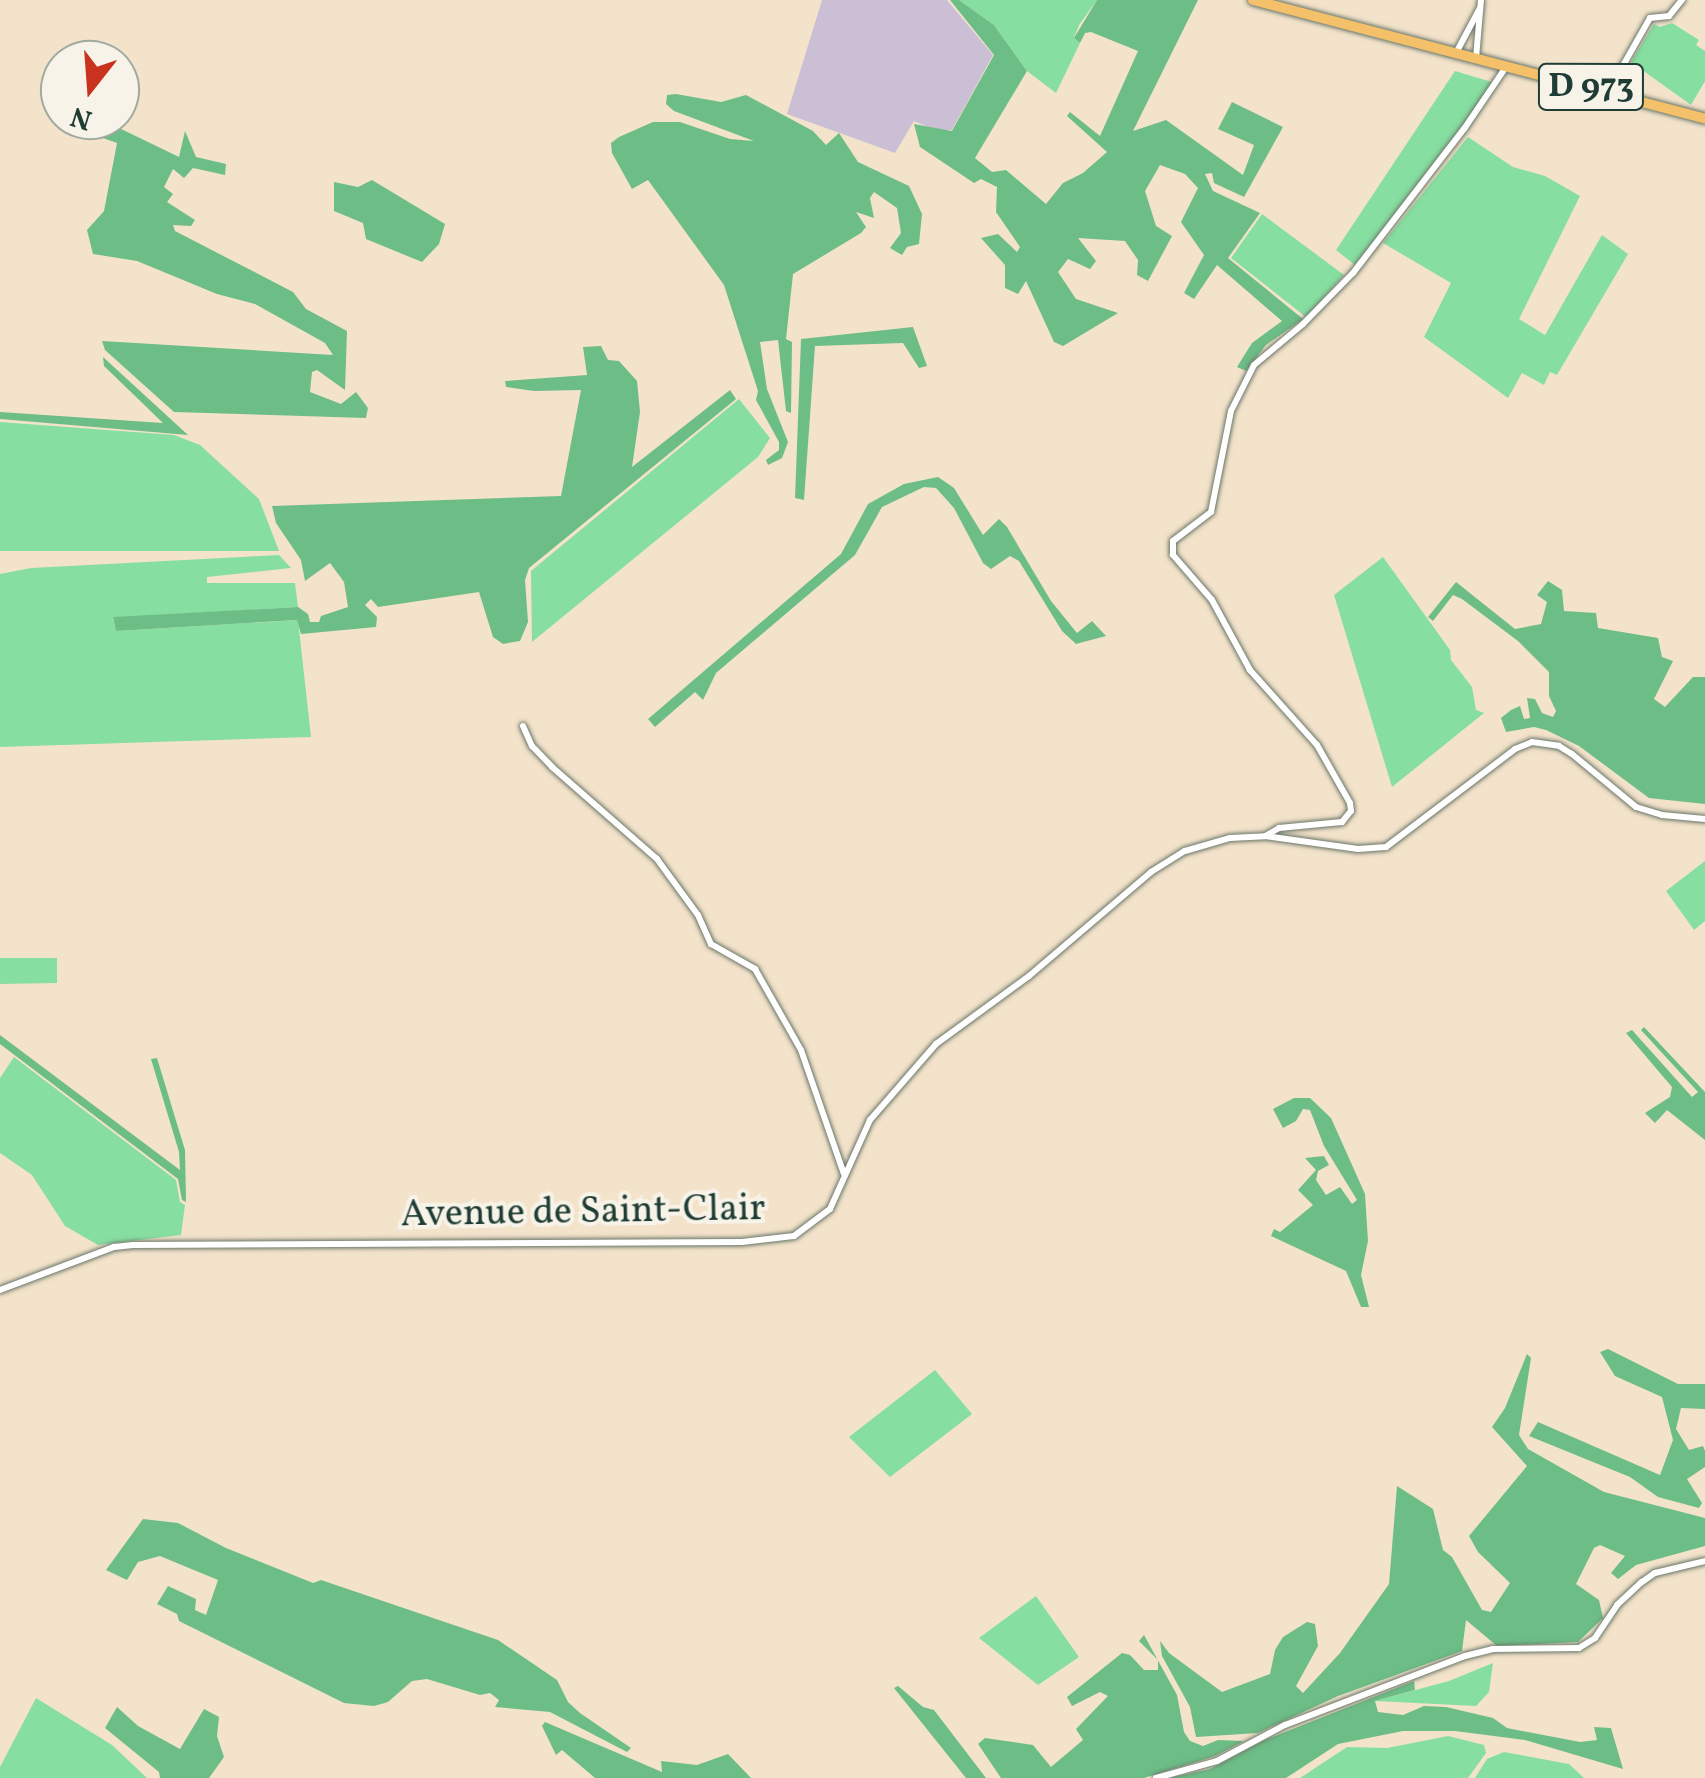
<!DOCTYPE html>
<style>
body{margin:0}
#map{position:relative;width:1705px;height:1778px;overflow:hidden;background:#f4e3cb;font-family:Vollkorn,serif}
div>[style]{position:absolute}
.industrial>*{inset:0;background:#cbbfd5}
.green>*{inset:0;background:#87dea1}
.forest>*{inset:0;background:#6dbd87}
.roads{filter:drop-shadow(0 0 2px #6a7769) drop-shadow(0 0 2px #6a7769)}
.street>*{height:6px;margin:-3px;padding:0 3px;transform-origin:3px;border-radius:3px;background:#fff}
.primary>*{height:10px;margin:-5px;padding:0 5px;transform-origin:5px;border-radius:5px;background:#f4c16a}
span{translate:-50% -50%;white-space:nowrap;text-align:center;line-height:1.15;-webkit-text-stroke:8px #f7f3e8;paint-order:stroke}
.shield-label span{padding:2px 8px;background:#f7f3e8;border:2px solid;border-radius:8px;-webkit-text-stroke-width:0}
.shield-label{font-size:35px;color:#1f3d34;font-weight:700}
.street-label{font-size:38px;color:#1f3d34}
.north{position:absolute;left:40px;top:40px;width:100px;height:100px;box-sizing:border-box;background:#f7f3e8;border:2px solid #a1aaa0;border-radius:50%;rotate:197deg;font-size:28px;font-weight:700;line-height:40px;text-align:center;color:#1f3d34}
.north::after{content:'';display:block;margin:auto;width:35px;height:45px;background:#c8321e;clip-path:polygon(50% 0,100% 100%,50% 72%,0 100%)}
</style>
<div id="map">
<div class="industrial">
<i style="clip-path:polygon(822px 0,947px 0,993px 55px,952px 130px,935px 130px,914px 121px,895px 153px,787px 114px)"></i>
</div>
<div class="green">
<i style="clip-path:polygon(959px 0,1097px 0,1079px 25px,1074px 38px,1080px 43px,1056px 93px,1027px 71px,994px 25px)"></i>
<i style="clip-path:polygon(1672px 23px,1699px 40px,1696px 45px,1705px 51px,1705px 81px,1691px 105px,1631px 62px,1654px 24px,1660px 27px)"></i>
<i style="clip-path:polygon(1455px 71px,1495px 83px,1355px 265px,1336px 250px)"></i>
<i style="clip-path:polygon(1468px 137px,1513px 167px,1545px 176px,1580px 196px,1519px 319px,1545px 335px,1602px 235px,1628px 254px,1557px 375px,1550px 372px,1544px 385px,1522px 373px,1508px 398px,1424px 337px,1451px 283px,1383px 243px)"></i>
<i style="clip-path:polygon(1262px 214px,1344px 275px,1306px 317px,1231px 258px)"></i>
<i style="clip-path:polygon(739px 399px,770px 438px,758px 457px,532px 642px,531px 571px)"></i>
<i style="clip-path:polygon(0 422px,174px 435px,200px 445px,259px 499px,279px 551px,0 551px)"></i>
<i style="clip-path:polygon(279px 555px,291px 568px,207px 577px,207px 583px,295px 583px,298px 607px,113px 618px,116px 631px,298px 620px,311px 737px,0 747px,0 574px,31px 568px)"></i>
<i style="clip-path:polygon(1383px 557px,1450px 650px,1451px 660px,1472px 687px,1476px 710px,1484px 713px,1392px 787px,1334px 595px)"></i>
<i style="clip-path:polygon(1705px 861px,1705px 921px,1694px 930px,1666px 891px)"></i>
<i style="clip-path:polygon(0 958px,57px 958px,57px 983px,0 984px)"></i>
<i style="clip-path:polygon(14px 1057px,176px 1180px,180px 1202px,185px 1205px,181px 1235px,98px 1245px,65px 1226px,32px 1175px,0 1153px,0 1078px)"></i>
<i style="clip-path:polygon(935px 1370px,972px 1414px,890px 1477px,849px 1437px)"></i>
<i style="clip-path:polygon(1036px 1596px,1079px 1657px,1038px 1685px,979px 1638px)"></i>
<i style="clip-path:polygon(1493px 1663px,1489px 1692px,1476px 1706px,1375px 1701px,1449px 1681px)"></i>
<i style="clip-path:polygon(36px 1698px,112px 1745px,147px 1778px,0 1778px,0 1767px)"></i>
<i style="clip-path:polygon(1448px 1736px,1484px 1745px,1486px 1753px,1468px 1778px,1300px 1778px,1347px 1747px,1387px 1748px)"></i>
<i style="clip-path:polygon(1504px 1752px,1569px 1764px,1584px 1778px,1475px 1778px,1487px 1759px)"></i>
</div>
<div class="forest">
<i style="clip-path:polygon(950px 0,959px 0,994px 25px,1027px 71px,975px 158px,992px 172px,1006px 170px,1046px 204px,1063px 183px,1083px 173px,1107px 152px,1067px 116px,1070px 112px,1100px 136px,1138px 51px,1091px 32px,1085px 33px,1080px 43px,1074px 38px,1097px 0,1198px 0,1133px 131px,1166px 120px,1243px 175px,1254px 145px,1218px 129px,1232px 102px,1283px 127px,1244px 197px,1214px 183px,1212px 173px,1205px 174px,1213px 191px,1260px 213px,1228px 258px,1303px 319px,1266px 345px,1246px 371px,1237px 367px,1252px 343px,1282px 321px,1217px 265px,1194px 299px,1184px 293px,1204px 255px,1181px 222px,1198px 188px,1185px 174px,1160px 165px,1145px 191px,1156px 226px,1172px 236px,1148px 281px,1137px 275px,1138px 260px,1125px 241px,1078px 238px,1096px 261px,1090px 269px,1068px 259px,1058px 272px,1076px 299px,1118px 313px,1063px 346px,1054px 342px,1026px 281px,1018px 294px,1005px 288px,1005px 265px,981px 238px,998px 234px,1017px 252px,1020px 247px,996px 212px,997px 187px,981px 179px,974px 183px,920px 147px,914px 124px,952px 131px,994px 55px)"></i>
<i style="clip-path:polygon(676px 94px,721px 102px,746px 95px,813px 131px,826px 145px,839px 133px,858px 162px,909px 186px,922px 214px,919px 244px,907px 247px,902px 255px,890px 248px,901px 233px,897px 208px,874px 192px,870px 198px,874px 218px,856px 212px,866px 227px,861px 233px,793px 274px,786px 339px,792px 342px,791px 413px,786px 411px,778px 340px,760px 342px,767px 389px,788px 442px,782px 458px,768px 465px,766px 460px,779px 450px,779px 442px,756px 400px,758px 391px,724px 285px,648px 180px,632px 189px,612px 153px,611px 143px,619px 137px,653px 122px,680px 122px,730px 139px,754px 141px,674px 111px,666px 104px,667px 95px)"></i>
<i style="clip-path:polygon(81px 120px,115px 126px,179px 157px,185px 131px,196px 157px,226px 164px,225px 175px,193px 168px,184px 178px,173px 169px,164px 187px,173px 194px,167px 202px,195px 220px,191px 226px,173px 225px,175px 231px,293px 292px,306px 309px,347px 331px,345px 390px,317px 370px,312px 372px,310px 392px,341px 404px,356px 392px,368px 408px,366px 418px,174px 412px,105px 350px,102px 341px,333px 355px,325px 343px,255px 304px,217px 294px,137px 261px,93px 254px,87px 230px,104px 211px,117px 143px,77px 129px)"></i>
<i style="clip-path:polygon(372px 180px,445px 224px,439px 244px,422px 262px,366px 239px,363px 223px,334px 211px,334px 182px,358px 187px)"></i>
<i style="clip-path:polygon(913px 327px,927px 366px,919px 368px,903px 343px,815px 346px,804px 500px,795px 498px,801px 339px)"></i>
<i style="clip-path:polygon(601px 346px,608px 360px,619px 361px,637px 381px,640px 412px,632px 467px,730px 390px,736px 399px,529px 568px,525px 580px,528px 622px,520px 641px,503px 644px,493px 637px,479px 592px,378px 607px,371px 599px,365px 605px,377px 617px,376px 627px,301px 634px,297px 620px,116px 631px,113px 617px,298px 607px,308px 614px,310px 622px,319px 622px,321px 616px,348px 607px,344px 582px,330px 563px,305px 581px,301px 560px,276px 523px,272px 506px,561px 496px,581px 390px,534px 391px,506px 387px,505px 381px,587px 375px,583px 347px)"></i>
<i style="clip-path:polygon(103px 357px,188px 435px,0 419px,0 412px,163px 423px,104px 366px)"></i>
<i style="clip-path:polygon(938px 477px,954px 488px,983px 535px,999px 519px,1007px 527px,1051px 601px,1077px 633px,1092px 621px,1106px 636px,1076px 644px,1062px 631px,1019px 561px,1010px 556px,991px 569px,983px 563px,954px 508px,936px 488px,924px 487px,882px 507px,855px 555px,716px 673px,703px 700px,695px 692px,655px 727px,648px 719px,841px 554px,868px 504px,904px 484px)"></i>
<i style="clip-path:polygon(1548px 581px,1562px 590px,1564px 611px,1596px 613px,1598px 628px,1658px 638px,1662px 657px,1673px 661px,1654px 699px,1665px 707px,1693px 677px,1705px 677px,1705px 804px,1649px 798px,1579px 746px,1546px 730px,1534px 727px,1506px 732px,1501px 718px,1511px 710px,1520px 706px,1524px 719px,1530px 718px,1527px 698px,1535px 699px,1542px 713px,1553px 717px,1556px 711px,1549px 696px,1549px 672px,1518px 641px,1462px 599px,1453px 595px,1433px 621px,1428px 617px,1456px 582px,1515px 629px,1541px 624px,1547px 602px,1537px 595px)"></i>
<i style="clip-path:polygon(1644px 1027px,1705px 1092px,1705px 1140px,1667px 1110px,1655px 1123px,1645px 1113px,1670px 1097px,1672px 1087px,1626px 1033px,1632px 1030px,1692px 1097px,1698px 1092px,1641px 1030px)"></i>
<i style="clip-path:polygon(0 1035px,180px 1170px,179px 1152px,151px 1059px,157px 1058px,185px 1150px,186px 1202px,182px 1200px,178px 1179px,0 1044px)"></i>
<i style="clip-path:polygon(1294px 1098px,1310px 1098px,1331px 1118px,1365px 1194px,1368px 1241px,1361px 1275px,1369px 1307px,1361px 1307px,1346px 1271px,1271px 1236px,1274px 1229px,1280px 1232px,1313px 1205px,1298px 1190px,1316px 1170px,1305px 1158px,1324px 1156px,1329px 1165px,1318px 1171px,1316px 1180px,1326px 1195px,1340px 1187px,1352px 1204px,1357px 1200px,1324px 1146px,1310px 1110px,1303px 1109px,1296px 1121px,1283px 1128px,1273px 1109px)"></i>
<i style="clip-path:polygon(1608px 1349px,1678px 1384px,1705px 1384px,1705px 1409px,1681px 1408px,1676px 1429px,1689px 1450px,1703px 1446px,1705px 1451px,1705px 1467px,1687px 1479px,1702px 1503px,1699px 1508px,1658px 1497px,1630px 1477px,1529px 1436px,1538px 1422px,1660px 1475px,1673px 1440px,1662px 1397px,1615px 1376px,1600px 1352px)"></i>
<i style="clip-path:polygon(1527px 1354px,1531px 1358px,1519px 1435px,1528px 1449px,1604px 1492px,1705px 1518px,1705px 1546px,1636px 1565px,1618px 1579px,1611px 1573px,1625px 1556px,1600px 1545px,1594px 1548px,1576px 1584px,1599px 1600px,1603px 1618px,1578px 1642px,1497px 1646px,1466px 1620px,1462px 1651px,1338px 1696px,1258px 1733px,1196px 1737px,1190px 1707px,1162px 1656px,1160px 1641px,1169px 1653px,1222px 1692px,1270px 1674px,1275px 1650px,1283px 1637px,1307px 1622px,1315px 1624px,1318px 1646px,1296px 1686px,1303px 1693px,1340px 1653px,1389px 1584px,1397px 1486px,1433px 1509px,1443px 1550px,1452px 1557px,1482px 1610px,1491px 1612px,1510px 1583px,1478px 1552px,1469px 1536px,1527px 1466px,1492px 1427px,1505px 1408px)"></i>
<i style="clip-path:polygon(143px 1519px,178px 1523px,226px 1548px,313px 1583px,321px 1580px,498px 1640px,557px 1680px,568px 1702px,580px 1713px,631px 1748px,627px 1752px,550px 1712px,495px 1707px,499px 1700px,490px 1693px,480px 1695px,427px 1679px,412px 1681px,388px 1702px,374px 1706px,344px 1703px,179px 1621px,177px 1614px,157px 1604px,168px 1586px,196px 1599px,195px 1610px,206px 1615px,218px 1580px,160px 1556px,138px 1562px,127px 1580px,106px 1570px)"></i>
<i style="clip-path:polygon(1144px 1635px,1177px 1695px,1184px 1732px,1190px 1741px,1203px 1746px,1218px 1740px,1244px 1741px,1215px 1756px,1144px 1778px,1001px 1778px,978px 1744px,985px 1738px,1033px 1745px,1051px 1767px,1083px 1740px,1076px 1729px,1108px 1696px,1100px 1692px,1072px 1706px,1067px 1697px,1122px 1653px,1130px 1655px,1144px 1670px,1158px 1670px,1158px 1660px,1139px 1641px)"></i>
<i style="clip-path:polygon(1414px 1681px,1415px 1690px,1375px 1701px,1378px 1712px,1403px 1715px,1424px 1706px,1446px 1707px,1493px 1718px,1507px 1728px,1580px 1742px,1597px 1740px,1594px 1727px,1611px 1728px,1623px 1769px,1525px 1740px,1455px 1731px,1403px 1731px,1338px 1744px,1286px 1778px,1170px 1778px,1210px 1769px,1265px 1740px)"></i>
<i style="clip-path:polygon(898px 1686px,923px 1707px,934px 1710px,986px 1778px,966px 1778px,894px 1688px)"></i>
<i style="clip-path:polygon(117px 1707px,138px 1726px,180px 1749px,204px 1709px,219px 1717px,217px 1736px,224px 1757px,209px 1778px,160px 1778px,159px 1772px,105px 1728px)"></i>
<i style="clip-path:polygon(545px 1722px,662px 1772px,661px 1761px,697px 1765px,728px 1754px,751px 1778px,595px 1778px,562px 1750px,556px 1755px,542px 1726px)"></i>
</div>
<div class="roads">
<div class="street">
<i style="left:1456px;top:53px;width:51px;rotate:-61.9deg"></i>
<i style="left:1476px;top:58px;width:58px;rotate:-85.1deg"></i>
<i style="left:1608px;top:92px;width:85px;rotate:-60.4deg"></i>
<i style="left:1650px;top:18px;width:19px;rotate:-6deg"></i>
<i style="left:1669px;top:16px;width:21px;rotate:-51deg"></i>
<i style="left:523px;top:726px;width:22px;rotate:66deg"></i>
<i style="left:532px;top:746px;width:29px;rotate:46deg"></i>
<i style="left:552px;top:767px;width:140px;rotate:41.2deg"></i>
<i style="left:657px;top:859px;width:69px;rotate:53.8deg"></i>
<i style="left:698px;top:915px;width:32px;rotate:66deg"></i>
<i style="left:711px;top:944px;width:51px;rotate:29.6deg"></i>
<i style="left:755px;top:969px;width:93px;rotate:60.4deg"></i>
<i style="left:801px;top:1050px;width:131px;rotate:70.9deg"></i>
<i style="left:1267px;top:835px;width:14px;rotate:-30deg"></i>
<i style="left:1279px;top:828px;width:63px;rotate:-5.4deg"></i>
<i style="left:1342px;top:822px;width:14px;rotate:-51deg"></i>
<i style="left:1351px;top:811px;width:8px;rotate:-97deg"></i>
<i style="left:1350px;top:803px;width:67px;rotate:-119.6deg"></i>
<i style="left:1317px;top:745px;width:101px;rotate:-131.8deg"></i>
<i style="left:1250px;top:670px;width:80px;rotate:-118.5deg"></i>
<i style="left:1212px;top:600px;width:60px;rotate:-130.9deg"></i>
<i style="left:1173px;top:555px;width:14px;rotate:-90deg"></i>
<i style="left:1173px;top:541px;width:48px;rotate:-37.3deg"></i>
<i style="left:1211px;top:512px;width:103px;rotate:-78.8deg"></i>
<i style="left:1231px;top:411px;width:51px;rotate:-63.4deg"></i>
<i style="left:1254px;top:365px;width:64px;rotate:-39.9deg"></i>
<i style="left:1303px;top:324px;width:71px;rotate:-45.6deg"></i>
<i style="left:1353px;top:273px;width:182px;rotate:-52.4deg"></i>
<i style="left:1464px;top:129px;width:75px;rotate:-55.9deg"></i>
<i style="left:0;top:1290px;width:122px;rotate:-20.7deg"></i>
<i style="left:114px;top:1247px;width:19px;rotate:-6deg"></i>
<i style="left:133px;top:1245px;width:609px;rotate:-0.28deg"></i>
<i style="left:742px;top:1242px;width:52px;rotate:-6.6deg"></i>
<i style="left:794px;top:1236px;width:45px;rotate:-36.9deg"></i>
<i style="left:830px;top:1209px;width:98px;rotate:-65.8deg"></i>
<i style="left:870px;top:1120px;width:101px;rotate:-49deg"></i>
<i style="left:936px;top:1044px;width:115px;rotate:-36.2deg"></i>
<i style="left:1029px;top:976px;width:160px;rotate:-40.4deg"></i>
<i style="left:1151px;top:872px;width:40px;rotate:-32deg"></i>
<i style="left:1185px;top:851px;width:47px;rotate:-16.1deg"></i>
<i style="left:1230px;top:838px;width:35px;rotate:-3deg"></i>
<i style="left:1265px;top:836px;width:94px;rotate:8deg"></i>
<i style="left:1358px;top:849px;width:28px;rotate:-4deg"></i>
<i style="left:1386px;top:847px;width:162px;rotate:-37.2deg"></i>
<i style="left:1515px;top:749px;width:18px;rotate:-22deg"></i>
<i style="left:1532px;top:742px;width:27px;rotate:8deg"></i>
<i style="left:1559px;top:746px;width:15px;rotate:32deg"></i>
<i style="left:1572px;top:754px;width:83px;rotate:39.6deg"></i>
<i style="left:1636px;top:807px;width:27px;rotate:17deg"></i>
<i style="left:1662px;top:815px;width:43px;rotate:5.3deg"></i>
<i style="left:1156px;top:1778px;width:63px;rotate:-15.6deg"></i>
<i style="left:1217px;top:1761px;width:77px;rotate:-27.9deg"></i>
<i style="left:1285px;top:1725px;width:193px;rotate:-21deg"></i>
<i style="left:1465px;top:1656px;width:29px;rotate:-14deg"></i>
<i style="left:1493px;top:1649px;width:86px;rotate:-0.7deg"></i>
<i style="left:1579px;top:1648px;width:19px;rotate:-32deg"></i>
<i style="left:1595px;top:1638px;width:40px;rotate:-56deg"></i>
<i style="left:1617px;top:1605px;width:34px;rotate:-43deg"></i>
<i style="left:1642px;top:1582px;width:16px;rotate:-35deg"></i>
<i style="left:1655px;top:1573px;width:51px;rotate:-13.5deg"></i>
</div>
<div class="primary">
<i style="left:1253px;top:0;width:467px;rotate:14.7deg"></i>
</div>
</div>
<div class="shield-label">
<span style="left:1591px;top:87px">D 973</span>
</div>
<div class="street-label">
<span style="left:583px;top:1213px;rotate:-1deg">Avenue de Saint-Clair</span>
</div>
<div class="north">N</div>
</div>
